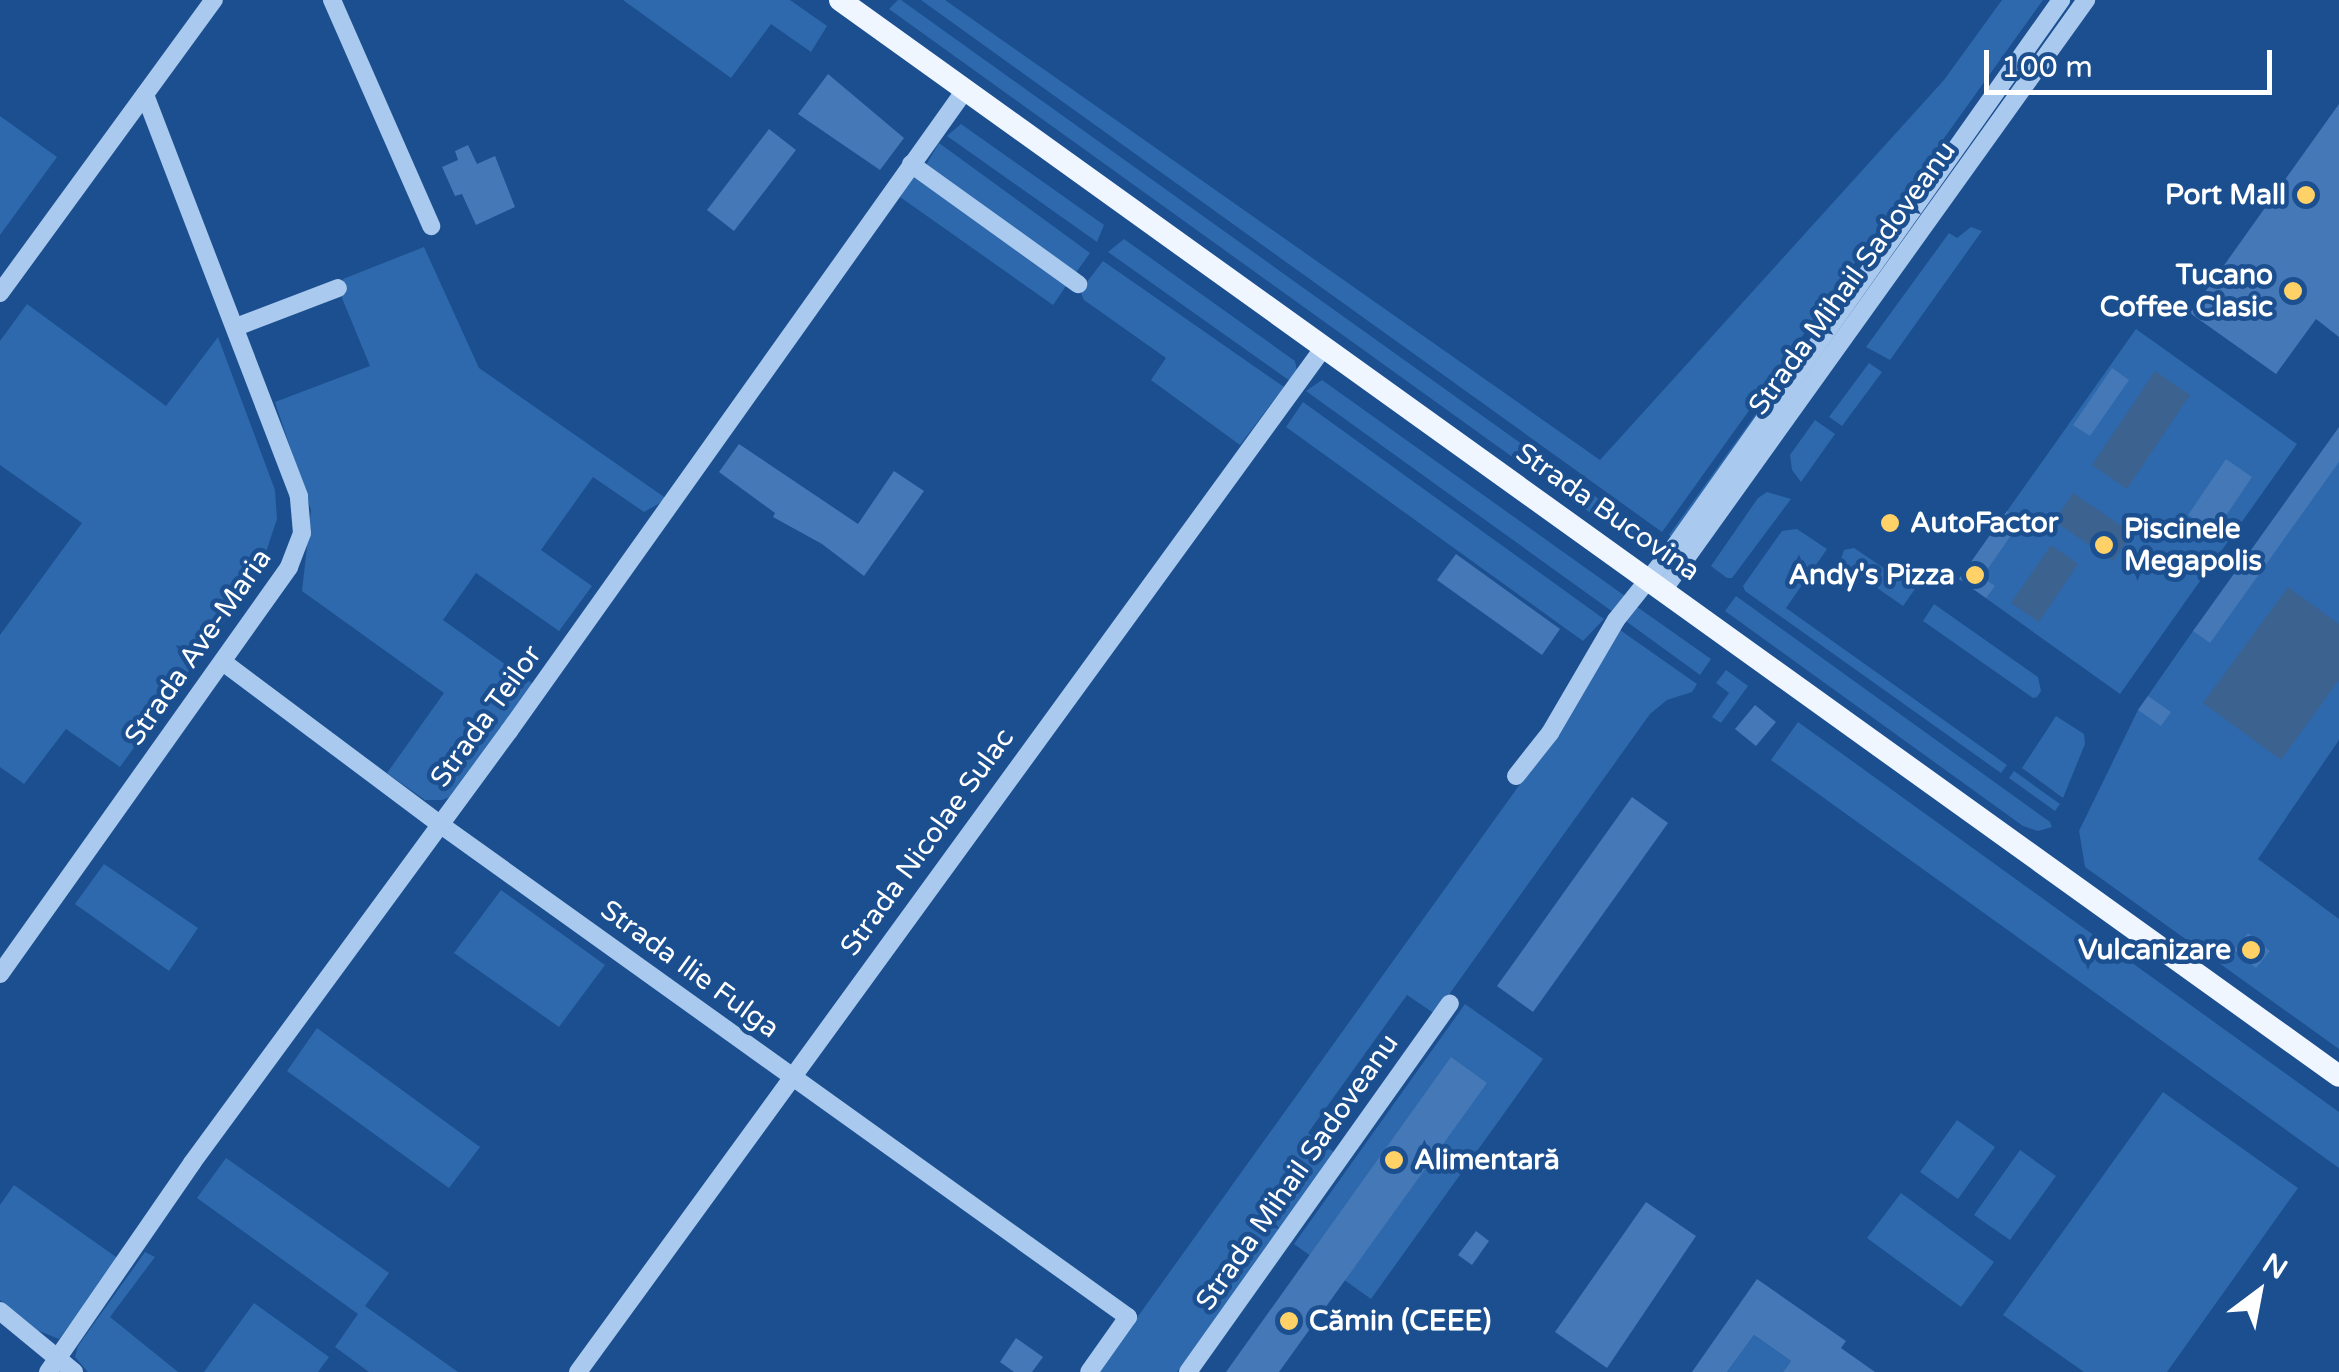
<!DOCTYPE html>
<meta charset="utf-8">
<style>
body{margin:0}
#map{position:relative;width:2339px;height:1372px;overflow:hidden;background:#1b4f8f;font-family:"Varela Round",sans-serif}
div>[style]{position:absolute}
.green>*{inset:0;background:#2e69ad}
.water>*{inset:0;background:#3c6290}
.building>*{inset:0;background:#4478b7}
.minor>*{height:18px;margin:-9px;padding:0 9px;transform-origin:9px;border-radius:9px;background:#a9c9ee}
.major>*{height:22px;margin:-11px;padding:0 11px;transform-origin:11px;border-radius:11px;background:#f0f6ff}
.dots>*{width:28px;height:28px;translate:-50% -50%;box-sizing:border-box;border:5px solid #1b4f8f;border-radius:50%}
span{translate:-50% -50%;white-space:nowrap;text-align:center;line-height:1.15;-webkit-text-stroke:9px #1b4f8f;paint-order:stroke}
.poi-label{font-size:28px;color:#fff;font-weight:700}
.right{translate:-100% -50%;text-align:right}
.left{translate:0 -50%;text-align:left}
.street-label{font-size:28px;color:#fff}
.north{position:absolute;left:2209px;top:1242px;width:100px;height:100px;-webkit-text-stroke:8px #1b4f8f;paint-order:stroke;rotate:32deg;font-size:28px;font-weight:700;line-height:40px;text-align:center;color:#fff}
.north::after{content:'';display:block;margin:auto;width:35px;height:45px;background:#fff;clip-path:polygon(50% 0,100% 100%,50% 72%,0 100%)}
.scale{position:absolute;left:1984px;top:50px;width:288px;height:45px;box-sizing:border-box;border:5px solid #fff;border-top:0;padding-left:12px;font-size:30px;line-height:35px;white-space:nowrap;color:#fff;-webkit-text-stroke:8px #1b4f8f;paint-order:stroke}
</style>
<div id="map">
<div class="green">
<i style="clip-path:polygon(623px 0,790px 0,827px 26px,811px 52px,771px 24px,731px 78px)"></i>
<i style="clip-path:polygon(898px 0,901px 0,1663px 545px,1642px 550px,889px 9px)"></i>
<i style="clip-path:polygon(921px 0,945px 0,1600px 460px,1944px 80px,2002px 0,2043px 0,1662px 532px)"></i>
<i style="clip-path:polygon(1971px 114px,1674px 539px,1669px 535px)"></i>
<i style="clip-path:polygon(0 116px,57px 157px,0 235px)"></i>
<i style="clip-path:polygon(961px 124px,1104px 225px,1097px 242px,947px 136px)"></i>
<i style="clip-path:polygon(939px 143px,1090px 253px,1075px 274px,926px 165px)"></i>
<i style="clip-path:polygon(915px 175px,1068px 283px,1053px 305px,900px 197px)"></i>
<i style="clip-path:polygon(1971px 227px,1982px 231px,1890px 360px,1866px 347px,1949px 233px,1957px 238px)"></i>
<i style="clip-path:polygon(1124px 239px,1295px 361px,1297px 371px,1290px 381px,1108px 252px)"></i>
<i style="clip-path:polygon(424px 247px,479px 368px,667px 499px,644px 512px,593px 477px,541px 550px,592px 586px,559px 631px,476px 573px,443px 620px,533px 684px,450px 797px,442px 800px,425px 800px,387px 773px,444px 693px,302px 591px,311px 510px,275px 402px,370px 366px,342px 298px,343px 279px)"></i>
<i style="clip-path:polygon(1103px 261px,1284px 387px,1240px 445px,1151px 380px,1166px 358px,1084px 300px,1080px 291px)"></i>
<i style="clip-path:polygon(27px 304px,166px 406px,218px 337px,275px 490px,277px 519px,259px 573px,120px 767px,66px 729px,24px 784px,0 767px,0 635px,82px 523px,0 465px,0 341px)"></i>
<i style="clip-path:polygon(2136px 329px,2297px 444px,2120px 694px,1959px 579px)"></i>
<i style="clip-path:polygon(1869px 363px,1882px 372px,1842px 426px,1829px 417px)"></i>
<i style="clip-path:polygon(1322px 380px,1625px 596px,1613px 612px,1306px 391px)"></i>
<i style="clip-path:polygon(1303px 402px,1604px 619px,1583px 641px,1286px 427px)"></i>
<i style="clip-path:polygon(1815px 420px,1835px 434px,1801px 482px,1792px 470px,1790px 455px)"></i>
<i style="clip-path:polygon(2339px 461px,2339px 740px,2258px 859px,2339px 919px,2339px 1049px,2085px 867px,2079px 831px,2138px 710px,2193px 631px)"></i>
<i style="clip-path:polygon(1767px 492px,1791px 499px,1732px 578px,1727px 578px,1711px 566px,1758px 498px)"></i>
<i style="clip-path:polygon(1797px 529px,1827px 549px,1786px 608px,2007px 765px,2001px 773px,1745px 591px,1743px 586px,1782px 531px)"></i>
<i style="clip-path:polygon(1854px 548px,1915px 589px,1903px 606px,1840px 562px,1844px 550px)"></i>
<i style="clip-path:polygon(1736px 596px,2050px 822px,2052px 827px,2038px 831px,2023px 826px,1725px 611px)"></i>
<i style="clip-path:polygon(1633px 604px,1711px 659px,1700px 675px,1623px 619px)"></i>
<i style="clip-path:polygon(1934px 604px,2038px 677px,2041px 691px,2037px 697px,2033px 698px,1923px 621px)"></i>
<i style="clip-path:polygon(1620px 630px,1697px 684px,1692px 692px,1667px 700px,1650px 714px,1435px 1014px,1407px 995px,1308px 1133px,1335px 1153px,1177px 1372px,1098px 1372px,1556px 734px)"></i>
<i style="clip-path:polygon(1726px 670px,1748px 686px,1721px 723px,1712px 717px,1729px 693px,1716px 683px)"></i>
<i style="clip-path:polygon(2056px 716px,2084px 734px,2085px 744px,2063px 798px,2022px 768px)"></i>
<i style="clip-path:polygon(1798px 722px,2339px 1112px,2339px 1168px,1771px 760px)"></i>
<i style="clip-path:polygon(2014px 771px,2060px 804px,2055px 811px,2009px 778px)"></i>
<i style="clip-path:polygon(104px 864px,198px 928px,169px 971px,75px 904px)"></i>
<i style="clip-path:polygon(501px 890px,605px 965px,559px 1027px,454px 953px)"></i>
<i style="clip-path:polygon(1465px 1004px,1543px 1059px,1371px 1299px,1294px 1244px)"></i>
<i style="clip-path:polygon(317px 1028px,480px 1147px,449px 1188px,287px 1071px)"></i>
<i style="clip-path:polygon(2163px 1092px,2298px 1188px,2167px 1372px,2084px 1372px,2003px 1315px)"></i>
<i style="clip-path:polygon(1957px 1120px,1995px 1147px,1958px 1199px,1920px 1172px)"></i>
<i style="clip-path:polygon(2020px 1150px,2056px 1176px,2010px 1240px,1974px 1215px)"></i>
<i style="clip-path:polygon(226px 1158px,389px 1273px,365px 1306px,458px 1372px,369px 1372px,335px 1347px,358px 1314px,197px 1198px)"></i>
<i style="clip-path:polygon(14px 1185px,119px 1259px,59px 1339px,34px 1329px,0 1300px,0 1205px)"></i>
<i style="clip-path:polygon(1901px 1193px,1994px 1262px,1961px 1307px,1867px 1238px)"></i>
<i style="clip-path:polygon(145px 1252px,155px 1257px,110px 1317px,178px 1372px,88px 1372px,75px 1357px,78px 1346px)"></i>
<i style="clip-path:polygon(254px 1303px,329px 1357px,318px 1372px,204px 1372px)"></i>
<i style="clip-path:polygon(1754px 1335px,1791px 1361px,1783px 1372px,1727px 1372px)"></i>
</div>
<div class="water">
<i style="clip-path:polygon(2155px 371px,2190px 395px,2127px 489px,2092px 465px)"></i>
<i style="clip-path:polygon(2073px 493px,2132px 533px,2113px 561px,2054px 521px)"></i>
<i style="clip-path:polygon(2051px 545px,2078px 564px,2039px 622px,2011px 603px)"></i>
<i style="clip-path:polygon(2288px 587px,2339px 624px,2339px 680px,2281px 760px,2203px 703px)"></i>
</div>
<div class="building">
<i style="clip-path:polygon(828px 74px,904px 138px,880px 170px,798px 114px)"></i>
<i style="clip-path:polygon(2339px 104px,2339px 337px,2316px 319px,2276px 374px,2190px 313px)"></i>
<i style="clip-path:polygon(769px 129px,796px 150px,734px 231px,707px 210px)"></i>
<i style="clip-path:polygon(468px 145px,477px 164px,495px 156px,515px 207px,476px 225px,462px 194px,455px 196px,442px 167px,458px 160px,455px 151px)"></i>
<i style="clip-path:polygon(2112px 368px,2129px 380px,2090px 436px,2073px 425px)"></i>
<i style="clip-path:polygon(2339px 427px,2339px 462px,2210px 643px,2193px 631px)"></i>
<i style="clip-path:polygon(739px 444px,858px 524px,894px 471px,924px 491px,864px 576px,822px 544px,773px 517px,775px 513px,719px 472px)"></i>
<i style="clip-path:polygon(2226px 459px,2252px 477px,2215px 532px,2188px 515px)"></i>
<i style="clip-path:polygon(2007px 511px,2021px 521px,1982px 577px,1995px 586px,1986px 598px,1959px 579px)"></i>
<i style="clip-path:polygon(1456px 554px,1560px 629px,1542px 655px,1437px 580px)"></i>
<i style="clip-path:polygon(2148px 696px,2171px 712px,2161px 726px,2138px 710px)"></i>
<i style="clip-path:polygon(1755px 705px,1776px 722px,1756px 746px,1735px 729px)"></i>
<i style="clip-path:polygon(1632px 797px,1668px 823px,1533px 1012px,1497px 986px)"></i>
<i style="clip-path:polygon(2248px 933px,2270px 951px,2256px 968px,2234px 950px)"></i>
<i style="clip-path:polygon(1451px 1057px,1487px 1083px,1279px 1372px,1226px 1372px)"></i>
<i style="clip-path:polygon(1646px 1202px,1696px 1236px,1607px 1368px,1555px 1332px)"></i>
<i style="clip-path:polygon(1476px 1231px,1489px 1241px,1472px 1265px,1458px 1255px)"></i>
<i style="clip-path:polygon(1757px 1279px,1846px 1341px,1841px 1348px,1875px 1372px,1783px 1372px,1791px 1361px,1754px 1335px,1727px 1372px,1692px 1372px)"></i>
<i style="clip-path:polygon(1016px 1338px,1043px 1357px,1032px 1372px,1014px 1372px,1000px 1362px)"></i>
</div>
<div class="minor">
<i style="left:332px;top:0;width:247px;rotate:66.3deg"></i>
<i style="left:911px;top:164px;width:206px;rotate:35.7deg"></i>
<i style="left:0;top:293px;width:363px;rotate:-53.9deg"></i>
<i style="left:236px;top:327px;width:109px;rotate:-20.9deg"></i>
<i style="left:1664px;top:589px;width:725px;rotate:-54.38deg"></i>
<i style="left:223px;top:662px;width:272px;rotate:36.8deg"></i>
<i style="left:441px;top:825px;width:845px;rotate:35.61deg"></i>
<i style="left:1128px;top:1317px;width:67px;rotate:125.3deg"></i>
<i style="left:1516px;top:776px;width:55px;rotate:-51.7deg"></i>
<i style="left:1550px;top:733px;width:131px;rotate:-59.7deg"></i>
<i style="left:1616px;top:620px;width:95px;rotate:-51.4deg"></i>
<i style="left:1675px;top:546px;width:669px;rotate:-54.74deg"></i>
<i style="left:0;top:974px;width:499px;rotate:-54.6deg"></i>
<i style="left:289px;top:567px;width:36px;rotate:-69deg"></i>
<i style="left:302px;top:533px;width:37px;rotate:-95deg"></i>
<i style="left:299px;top:496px;width:430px;rotate:-111deg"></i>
<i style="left:0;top:1311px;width:96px;rotate:39.5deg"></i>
<i style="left:48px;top:1372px;width:254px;rotate:-55.4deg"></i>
<i style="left:192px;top:1163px;width:536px;rotate:-53.73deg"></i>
<i style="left:509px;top:731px;width:787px;rotate:-54.57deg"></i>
<i style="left:578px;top:1372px;width:1268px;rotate:-53.95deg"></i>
<i style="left:1188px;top:1372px;width:452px;rotate:-54.6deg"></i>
</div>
<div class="major">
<i style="left:840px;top:0;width:1845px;rotate:35.67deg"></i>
</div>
<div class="dots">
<i style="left:2306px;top:195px;background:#ffd166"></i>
<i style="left:2293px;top:291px;background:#ffd166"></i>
<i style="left:1890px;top:523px;background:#ffd166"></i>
<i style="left:2104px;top:545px;background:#ffd166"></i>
<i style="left:1975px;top:575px;background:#ffd166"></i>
<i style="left:2251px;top:950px;background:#ffd166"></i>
<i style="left:1394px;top:1160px;background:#ffd166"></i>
<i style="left:1289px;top:1321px;background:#ffd166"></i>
</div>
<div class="poi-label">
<span class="right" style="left:2286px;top:195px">Port Mall</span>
<span class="right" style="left:2273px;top:291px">Tucano<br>Coffee Clasic</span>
<span class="left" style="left:1910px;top:523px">AutoFactor</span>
<span class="left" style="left:2124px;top:545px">Piscinele<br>Megapolis</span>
<span class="right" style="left:1955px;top:575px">Andy's Pizza</span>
<span class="right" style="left:2231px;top:950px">Vulcanizare</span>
<span class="left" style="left:1414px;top:1160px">Alimentară</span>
<span class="left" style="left:1309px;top:1321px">Cămin (CEEE)</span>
</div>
<div class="street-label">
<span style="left:1852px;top:278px;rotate:-54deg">Strada Mihail Sadoveanu</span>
<span style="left:1608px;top:512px;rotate:35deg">Strada Bucovina</span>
<span style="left:198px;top:647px;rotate:-55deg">Strada Ave-Maria</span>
<span style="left:486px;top:716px;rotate:-54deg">Strada Teilor</span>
<span style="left:927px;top:842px;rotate:-54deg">Strada Nicolae Sulac</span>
<span style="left:690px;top:969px;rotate:36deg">Strada Ilie Fulga</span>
<span style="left:1297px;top:1172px;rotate:-55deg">Strada Mihail Sadoveanu</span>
</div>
<div class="north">N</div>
<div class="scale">100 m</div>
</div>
